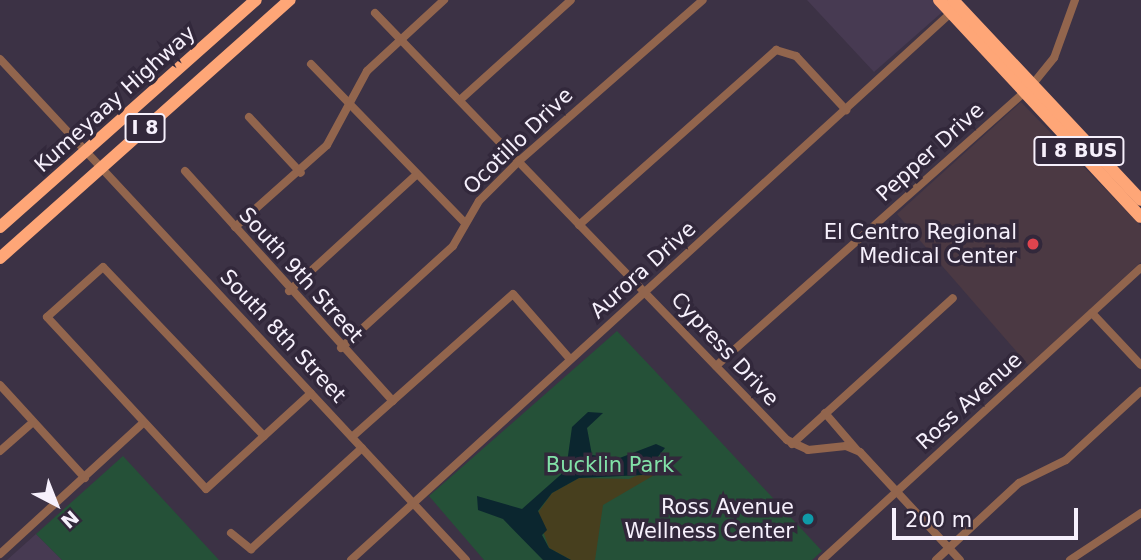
<!DOCTYPE html>
<style>
body{margin:0}
#map{position:relative;width:1141px;height:560px;overflow:hidden;background:#3c3245;font-family:"DejaVu Sans",sans-serif}
div>[style]{position:absolute}
.built>*{inset:0;background:#473a52}
.medical>*{inset:0;background:#4b3943}
.green>*{inset:0;background:#255138}
.sand>*{inset:0;background:#473f1e}
.water>*{inset:0;background:#0b262f}
.minor>*{height:8px;margin:-4px;padding:0 4px;transform-origin:4px;border-radius:4px;background:#92654d}
.highway>*{height:12px;margin:-6px;padding:0 6px;transform-origin:6px;border-radius:6px;background:#fea677}
.dots>*{width:19px;height:19px;translate:-50% -50%;box-sizing:border-box;border:4px solid #32283b;border-radius:50%}
span{translate:-50% -50%;white-space:nowrap;text-align:center;line-height:1.15;-webkit-text-stroke:7px #32283b;paint-order:stroke}
.shield-label span{padding:2px 5px;background:#32283b;border:2px solid;border-radius:5px;-webkit-text-stroke-width:0}
.shield-label{font-size:19px;color:#f6f0fc;font-weight:700}
.street-label{font-size:21px;color:#f6f0fc}
.poi-label{font-size:21px;color:#f6f0fc}
.right{translate:-100% -50%;text-align:right}
.park-label{font-size:21px;color:#82e1a8}
.north{position:absolute;left:21px;top:469px;width:70px;height:70px;-webkit-text-stroke:5px #32283b;paint-order:stroke;rotate:138deg;font-size:19px;font-weight:700;line-height:28px;text-align:center;color:#f6f0fc}
.north::after{content:'';display:block;margin:auto;width:24px;height:32px;background:#f6f0fc;clip-path:polygon(50% 0,100% 100%,50% 72%,0 100%)}
.scale{position:absolute;left:892px;top:508px;width:186px;height:32px;box-sizing:border-box;border:4px solid #f6f0fc;border-top:0;padding-left:9px;font-size:21px;line-height:24px;white-space:nowrap;color:#f6f0fc;-webkit-text-stroke:5px #32283b;paint-order:stroke}
</style>
<div id="map">
<div class="built">
<i style="clip-path:polygon(807px 0,956px 0,874px 72px)"></i>
<i style="clip-path:polygon(36px 534px,62px 560px,7px 560px)"></i>
</div>
<div class="medical">
<i style="clip-path:polygon(1021px 102px,1141px 226px,1141px 262px,1029px 366px,897px 214px)"></i>
</div>
<div class="green">
<i style="clip-path:polygon(617px 331px,654px 370px,822px 551px,812px 560px,484px 560px,429px 496px)"></i>
<i style="clip-path:polygon(123px 456px,219px 560px,62px 560px,36px 534px)"></i>
</div>
<div class="sand">
<i style="clip-path:polygon(653px 469px,656px 474px,603px 505px,595px 560px,571px 560px,549px 548px,537px 514px,552px 493px,579px 478px,629px 479px)"></i>
</div>
<div class="water">
<i style="clip-path:polygon(588px 412px,603px 413px,587px 428px,592px 455px,617px 459px,656px 444px,665px 448px,643px 475px,579px 478px,552px 493px,538px 511px,547px 530px,542px 535px,549px 548px,571px 560px,543px 560px,503px 519px,478px 510px,477px 496px,522px 509px,566px 470px,572px 427px)"></i>
</div>
<div class="minor">
<i style="left:375px;top:13px;width:593px;rotate:46.02deg"></i>
<i style="left:787px;top:440px;width:23px;rotate:25deg"></i>
<i style="left:808px;top:450px;width:38px;rotate:-6deg"></i>
<i style="left:846px;top:446px;width:15px;rotate:23deg"></i>
<i style="left:860px;top:452px;width:147px;rotate:47.2deg"></i>
<i style="left:0;top:59px;width:684px;rotate:47.07deg"></i>
<i style="left:311px;top:64px;width:221px;rotate:45.9deg"></i>
<i style="left:460px;top:100px;width:149px;rotate:-42deg"></i>
<i style="left:249px;top:117px;width:76px;rotate:47.1deg"></i>
<i style="left:185px;top:171px;width:310px;rotate:47.9deg"></i>
<i style="left:579px;top:225px;width:264px;rotate:-41.6deg"></i>
<i style="left:776px;top:50px;width:21px;rotate:17deg"></i>
<i style="left:796px;top:56px;width:74px;rotate:47.2deg"></i>
<i style="left:235px;top:227px;width:123px;rotate:-41.7deg"></i>
<i style="left:327px;top:145px;width:84px;rotate:-61.6deg"></i>
<i style="left:367px;top:71px;width:105px;rotate:-42.7deg"></i>
<i style="left:289px;top:291px;width:172px;rotate:-42.4deg"></i>
<i style="left:1092px;top:313px;width:71px;rotate:46.7deg"></i>
<i style="left:341px;top:348px;width:151px;rotate:-42.3deg"></i>
<i style="left:453px;top:246px;width:52px;rotate:-60deg"></i>
<i style="left:479px;top:201px;width:57px;rotate:-45deg"></i>
<i style="left:519px;top:161px;width:244px;rotate:-41.2deg"></i>
<i style="left:716px;top:366px;width:423px;rotate:-41.6deg"></i>
<i style="left:1032px;top:85px;width:35px;rotate:-51deg"></i>
<i style="left:1054px;top:58px;width:62px;rotate:-70.1deg"></i>
<i style="left:0;top:385px;width:126px;rotate:47.6deg"></i>
<i style="left:825px;top:413px;width:48px;rotate:49.3deg"></i>
<i style="left:264px;top:436px;width:233px;rotate:-133.6deg"></i>
<i style="left:103px;top:267px;width:75px;rotate:138.2deg"></i>
<i style="left:47px;top:317px;width:234px;rotate:47.2deg"></i>
<i style="left:206px;top:489px;width:142px;rotate:-42.4deg"></i>
<i style="left:352px;top:437px;width:215px;rotate:-41.6deg"></i>
<i style="left:513px;top:294px;width:86px;rotate:48.8deg"></i>
<i style="left:792px;top:444px;width:217px;rotate:-42.2deg"></i>
<i style="left:0;top:451px;width:44px;rotate:-41.3deg"></i>
<i style="left:231px;top:533px;width:26px;rotate:39deg"></i>
<i style="left:251px;top:549px;width:150px;rotate:-42.3deg"></i>
<i style="left:0;top:554px;width:195px;rotate:-42.5deg"></i>
<i style="left:351px;top:560px;width:816px;rotate:-42.37deg"></i>
<i style="left:822px;top:560px;width:432px;rotate:-42.5deg"></i>
<i style="left:936px;top:560px;width:113px;rotate:-42.9deg"></i>
<i style="left:1019px;top:483px;width:52px;rotate:-26.1deg"></i>
<i style="left:1066px;top:460px;width:102px;rotate:-42.6deg"></i>
<i style="left:1070px;top:560px;width:85px;rotate:-33.5deg"></i>
</div>
<div class="highway">
<i style="left:939px;top:0;width:296px;rotate:47.1deg"></i>
<i style="left:953px;top:0;width:274px;rotate:46.8deg"></i>
<i style="left:0;top:227px;width:342px;rotate:-41.6deg"></i>
<i style="left:0;top:258px;width:388px;rotate:-41.7deg"></i>
</div>
<div class="dots">
<i style="left:1033px;top:244px;background:#e0444e"></i>
<i style="left:808px;top:519px;background:#0f9aa8"></i>
</div>
<div class="shield-label">
<span style="left:145px;top:128px">I 8</span>
<span style="left:1079px;top:151px">I 8 BUS</span>
</div>
<div class="street-label">
<span style="left:115px;top:99px;rotate:-42deg">Kumeyaay Highway</span>
<span style="left:518px;top:141px;rotate:-44deg">Ocotillo Drive</span>
<span style="left:930px;top:152px;rotate:-42deg">Pepper Drive</span>
<span style="left:643px;top:270px;rotate:-42deg">Aurora Drive</span>
<span style="left:301px;top:275px;rotate:48deg">South 9th Street</span>
<span style="left:283px;top:336px;rotate:47deg">South 8th Street</span>
<span style="left:725px;top:349px;rotate:47deg">Cypress Drive</span>
<span style="left:969px;top:401px;rotate:-42deg">Ross Avenue</span>
</div>
<div class="poi-label">
<span class="right" style="left:1017px;top:244px">El Centro Regional<br>Medical Center</span>
<span class="right" style="left:794px;top:519px">Ross Avenue<br>Wellness Center</span>
</div>
<div class="park-label">
<span style="left:610px;top:465px">Bucklin Park</span>
</div>
<div class="north">N</div>
<div class="scale">200 m</div>
</div>
